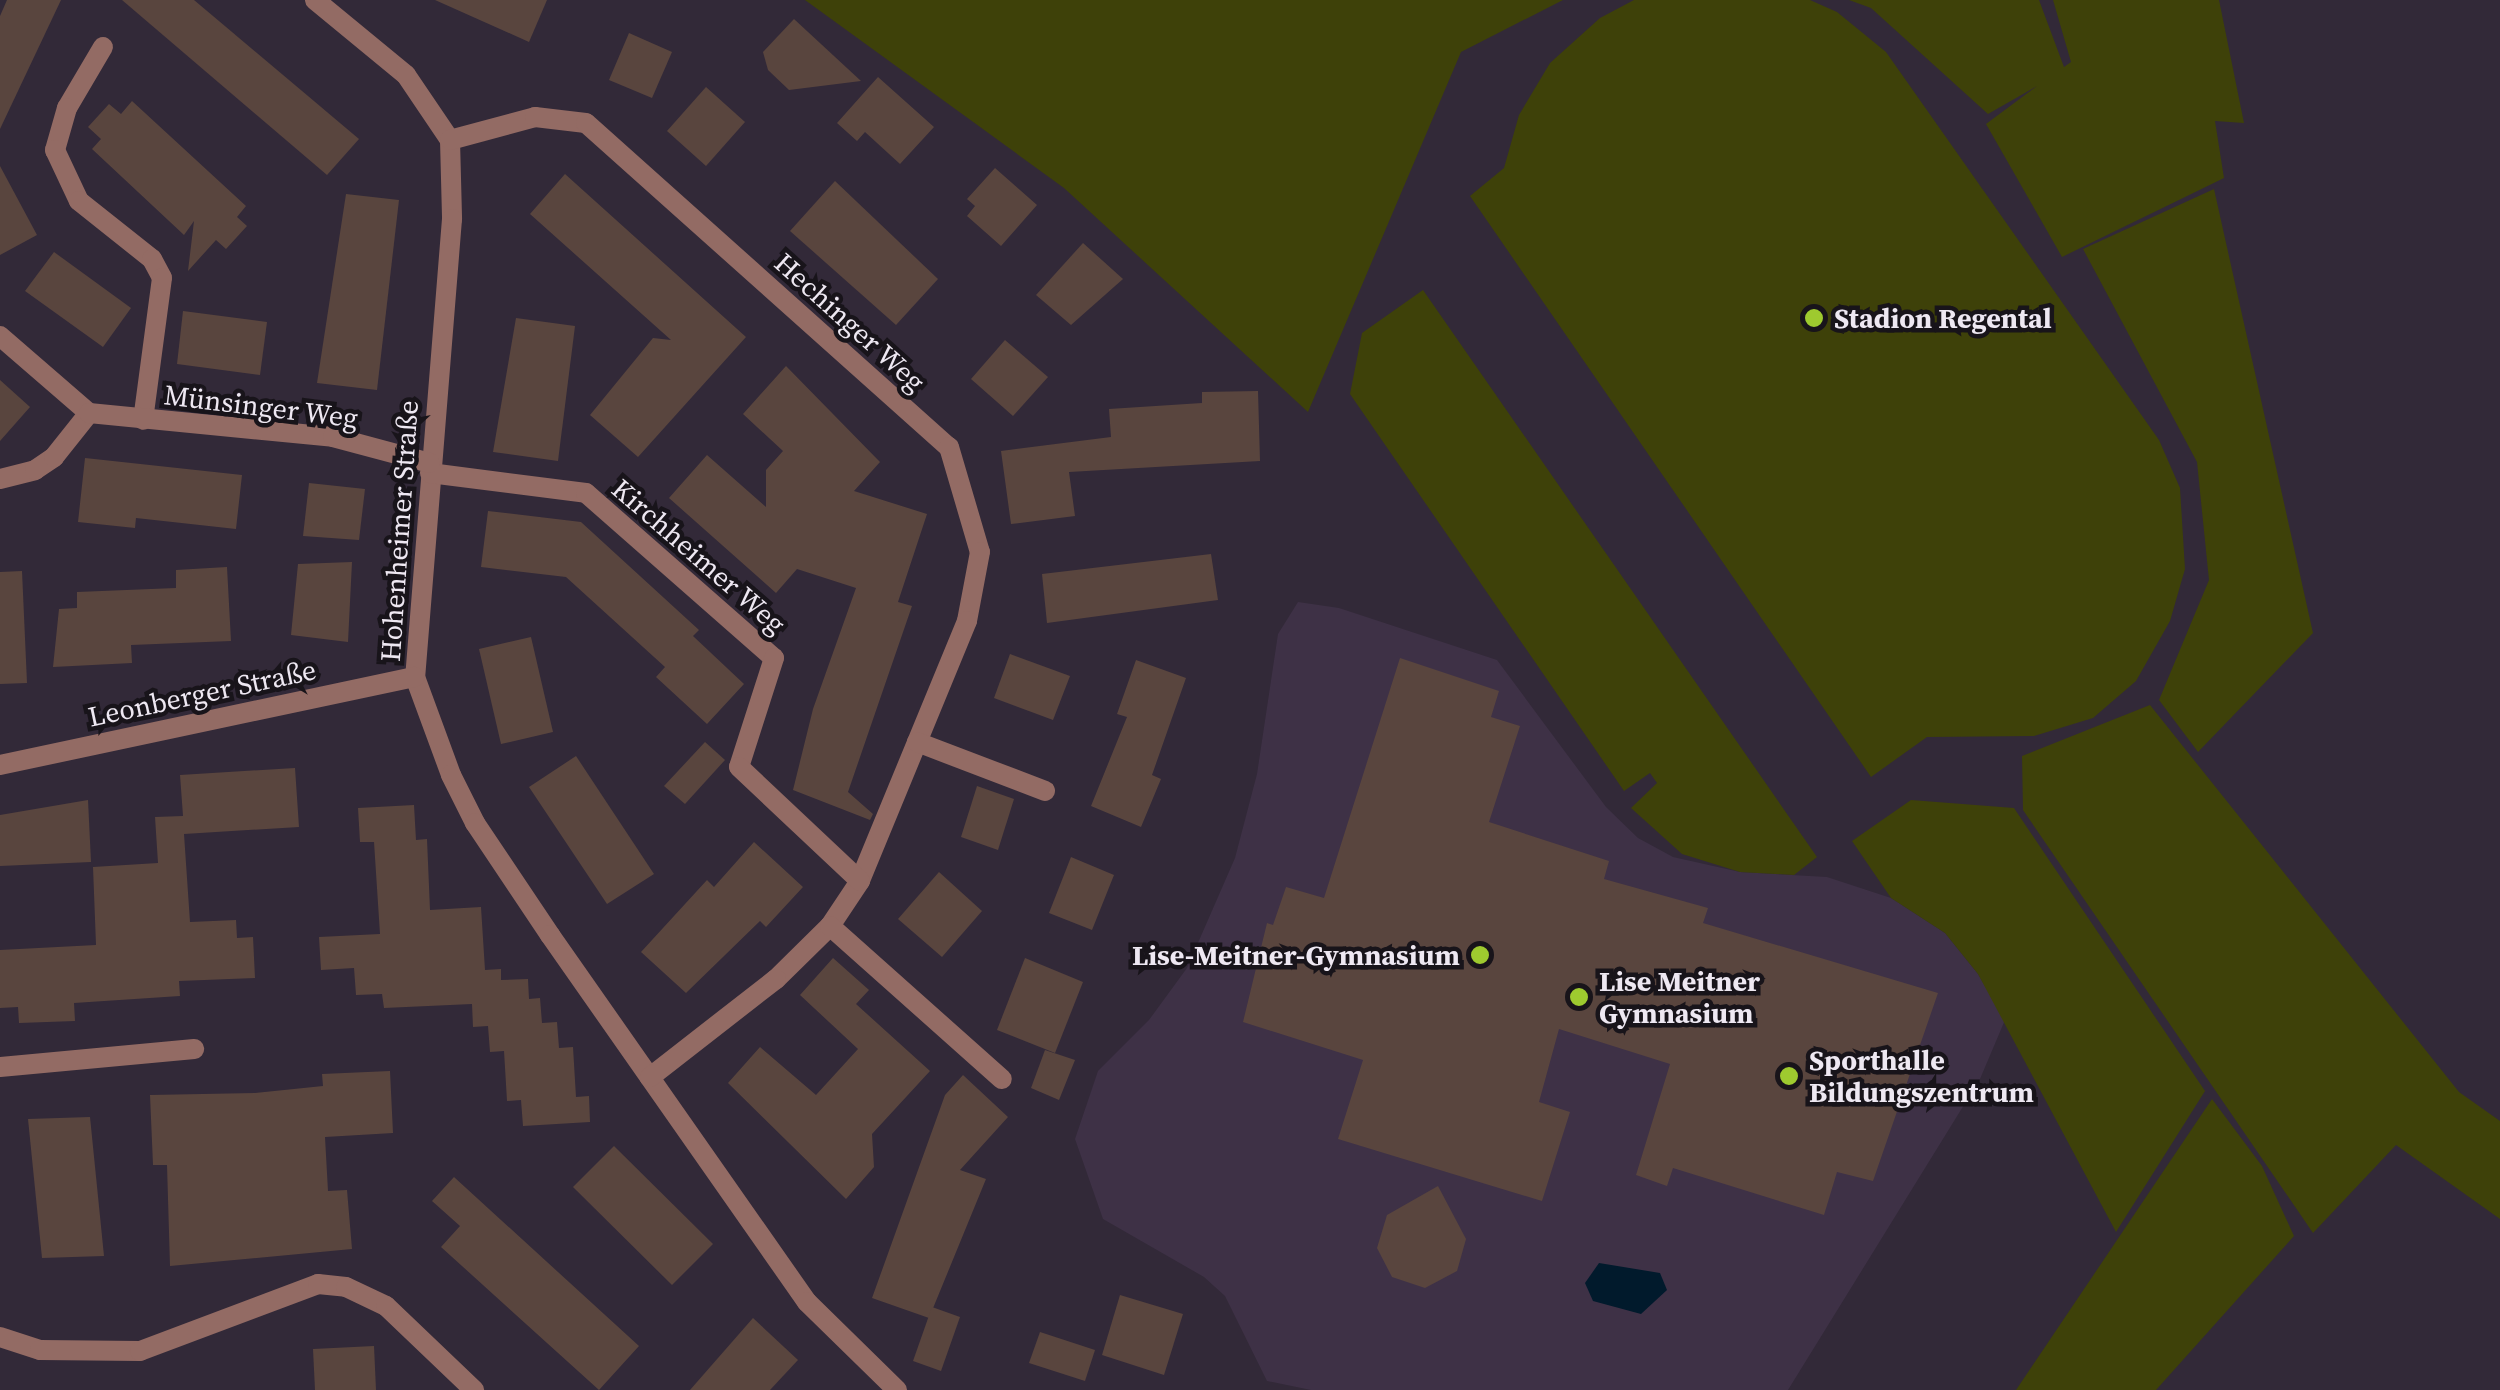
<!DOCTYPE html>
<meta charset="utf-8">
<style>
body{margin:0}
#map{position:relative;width:2500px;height:1390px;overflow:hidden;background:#322938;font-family:"Source Serif 4",serif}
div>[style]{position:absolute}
.built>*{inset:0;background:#3e3146}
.green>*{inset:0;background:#3e4109}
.water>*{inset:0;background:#011a2c}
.building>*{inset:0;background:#59453e}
.street>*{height:20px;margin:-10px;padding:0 10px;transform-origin:10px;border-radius:10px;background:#936b64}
.dots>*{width:28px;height:28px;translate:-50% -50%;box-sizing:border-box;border:5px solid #18141a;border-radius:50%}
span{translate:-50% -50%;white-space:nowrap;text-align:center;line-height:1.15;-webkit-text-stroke:9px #18141a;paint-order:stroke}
.poi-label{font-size:28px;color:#eee8f2;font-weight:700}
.left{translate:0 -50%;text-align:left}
.right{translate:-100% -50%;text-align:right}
.street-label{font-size:28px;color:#eee8f2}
</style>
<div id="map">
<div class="built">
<i style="clip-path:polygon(1298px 602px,1339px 608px,1497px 660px,1606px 807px,1638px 838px,1673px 857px,1740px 872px,1827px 877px,1891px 898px,1945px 933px,1978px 974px,2005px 1020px,1980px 1079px,1788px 1390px,1311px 1390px,1267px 1381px,1225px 1296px,1204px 1277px,1103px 1219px,1075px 1139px,1098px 1071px,1149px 1020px,1187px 968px,1235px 858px,1257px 774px,1278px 634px)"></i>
</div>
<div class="green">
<i style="clip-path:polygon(805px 0,1563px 0,1461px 52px,1308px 412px,1064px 188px)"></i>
<i style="clip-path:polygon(1634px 0,1810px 0,1837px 12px,1886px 52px,2159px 440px,2180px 488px,2185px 569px,2170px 621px,2136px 681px,2093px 718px,2034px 736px,1927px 737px,1871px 777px,1470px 196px,1504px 168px,1519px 115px,1550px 63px,1600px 18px)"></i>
<i style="clip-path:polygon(1849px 0,2039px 0,2064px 67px,2071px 62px,2053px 0,2219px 0,2244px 123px,2215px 121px,2224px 178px,2062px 257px,1986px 124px,2037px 86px,1988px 114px,1871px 8px)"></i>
<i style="clip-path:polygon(2214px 189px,2313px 633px,2198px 752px,2159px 700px,2209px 580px,2197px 462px,2083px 249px)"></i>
<i style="clip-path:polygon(1423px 290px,1817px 857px,1794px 875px,1740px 872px,1682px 854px,1631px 808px,1657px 783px,1650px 773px,1624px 791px,1350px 394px,1362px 333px)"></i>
<i style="clip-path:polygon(2150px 705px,2459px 1092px,2500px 1121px,2500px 1219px,2396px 1145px,2313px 1233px,2023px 810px,2022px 756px)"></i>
<i style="clip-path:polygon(1911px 800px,2014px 808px,2205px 1091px,2116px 1232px,1978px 974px,1945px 933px,1891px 898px,1852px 841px)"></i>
<i style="clip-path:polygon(2212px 1099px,2262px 1166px,2294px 1236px,2156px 1390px,2016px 1390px)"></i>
</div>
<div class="water">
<i style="clip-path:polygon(1599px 1263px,1660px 1273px,1667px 1290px,1641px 1314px,1593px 1301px,1585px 1283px)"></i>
</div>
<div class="building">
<i style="clip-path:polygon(7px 0,61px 0,0 129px,0 16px)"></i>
<i style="clip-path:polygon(122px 0,194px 0,359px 139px,327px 175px)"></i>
<i style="clip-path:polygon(435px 0,547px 0,529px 42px)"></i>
<i style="clip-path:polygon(794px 19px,861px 81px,789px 90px,768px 70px,763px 52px)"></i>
<i style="clip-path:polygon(629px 33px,672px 52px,652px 98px,609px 80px)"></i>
<i style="clip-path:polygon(878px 77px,934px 127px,900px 164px,865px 132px,857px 141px,837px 123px)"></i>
<i style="clip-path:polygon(706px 87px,745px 122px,706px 166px,667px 131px)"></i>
<i style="clip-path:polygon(132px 101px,246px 206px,237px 217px,247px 226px,226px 249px,216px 240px,188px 271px,194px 221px,184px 235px,92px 149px,101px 139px,88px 127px,109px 104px,121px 114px)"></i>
<i style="clip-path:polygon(0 166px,37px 235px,0 255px)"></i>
<i style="clip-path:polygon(995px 168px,1037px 205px,1001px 246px,967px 216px,975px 206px,967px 199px)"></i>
<i style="clip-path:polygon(565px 174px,746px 337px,638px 457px,590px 415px,653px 338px,671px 340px,530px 214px)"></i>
<i style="clip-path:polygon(835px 181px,938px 279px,896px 325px,790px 231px)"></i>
<i style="clip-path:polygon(346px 194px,399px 200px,377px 390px,317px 383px)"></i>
<i style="clip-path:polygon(1083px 243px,1123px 279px,1071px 325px,1036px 295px)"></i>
<i style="clip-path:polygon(54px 252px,131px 308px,103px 347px,25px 291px)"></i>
<i style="clip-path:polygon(183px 311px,267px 322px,260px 375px,177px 364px)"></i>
<i style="clip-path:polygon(516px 318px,575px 326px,558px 461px,493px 452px)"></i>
<i style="clip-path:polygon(1005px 340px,1048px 377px,1013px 416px,971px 379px)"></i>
<i style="clip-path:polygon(786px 366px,880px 462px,854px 491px,927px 514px,898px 602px,912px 606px,848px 792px,873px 814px,870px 820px,793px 790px,813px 709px,856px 588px,797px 569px,776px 593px,669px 498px,707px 455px,766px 507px,766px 470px,783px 451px,743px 414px)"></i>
<i style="clip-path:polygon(0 380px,30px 407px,0 441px)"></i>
<i style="clip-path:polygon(1258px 391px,1260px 461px,1069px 472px,1075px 516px,1011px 524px,1001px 451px,1111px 437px,1109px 409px,1202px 403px,1202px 392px)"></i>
<i style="clip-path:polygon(85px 458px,242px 475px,236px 529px,136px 518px,135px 528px,78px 522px)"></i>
<i style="clip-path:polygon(309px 483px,365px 489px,359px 540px,303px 536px)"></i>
<i style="clip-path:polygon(488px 511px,581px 522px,699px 630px,693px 636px,744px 684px,707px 724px,656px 677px,665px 667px,566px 577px,481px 567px)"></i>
<i style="clip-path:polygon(1211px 554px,1218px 600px,1047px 623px,1042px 574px)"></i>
<i style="clip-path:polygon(352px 562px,348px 642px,291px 635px,298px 564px)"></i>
<i style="clip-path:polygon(227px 567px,231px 641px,131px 645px,132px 663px,53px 667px,59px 609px,77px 608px,77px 592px,176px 588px,176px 570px)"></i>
<i style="clip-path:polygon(22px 571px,27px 683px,0 684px,0 572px)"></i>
<i style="clip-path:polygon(531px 637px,553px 732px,501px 744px,479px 649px)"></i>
<i style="clip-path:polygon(1010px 654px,1070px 676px,1053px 720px,994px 698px)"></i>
<i style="clip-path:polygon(1400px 658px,1499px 691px,1491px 717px,1520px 726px,1489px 822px,1609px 861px,1604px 879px,1708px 908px,1703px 923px,1938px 993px,1873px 1181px,1837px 1172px,1824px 1215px,1673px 1168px,1667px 1186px,1636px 1175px,1670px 1064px,1559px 1029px,1539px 1102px,1570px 1112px,1542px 1201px,1338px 1139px,1363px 1060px,1243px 1022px,1267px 923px,1273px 925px,1286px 887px,1324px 898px)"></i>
<i style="clip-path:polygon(1136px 660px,1186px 678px,1152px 775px,1161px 779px,1141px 827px,1091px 806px,1127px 717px,1117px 714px)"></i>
<i style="clip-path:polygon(705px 742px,725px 760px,685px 804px,664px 786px)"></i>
<i style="clip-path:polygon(576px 756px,654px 874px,607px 904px,529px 787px)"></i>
<i style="clip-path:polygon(295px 768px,299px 827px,184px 834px,190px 922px,236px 920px,237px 938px,253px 937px,255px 978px,179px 981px,180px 996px,74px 1003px,75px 1021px,19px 1023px,18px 1007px,0 1008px,0 950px,96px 945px,93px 867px,158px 863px,155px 817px,183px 816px,180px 775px)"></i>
<i style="clip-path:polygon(977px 786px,1014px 799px,998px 850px,961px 837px)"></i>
<i style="clip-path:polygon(88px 800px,91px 862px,0 866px,0 815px)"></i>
<i style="clip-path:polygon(414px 805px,416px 840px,427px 839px,430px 910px,481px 907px,485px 970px,501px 969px,501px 980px,528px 979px,529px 999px,540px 998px,542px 1023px,557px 1022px,559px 1048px,573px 1047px,576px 1097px,589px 1096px,590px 1122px,523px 1126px,521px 1100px,507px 1101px,504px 1051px,490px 1052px,488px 1026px,473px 1027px,472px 1004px,384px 1008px,382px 994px,356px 995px,354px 968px,321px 970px,319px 937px,380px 934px,374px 842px,360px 842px,358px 808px)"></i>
<i style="clip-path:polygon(754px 842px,803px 887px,766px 927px,760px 921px,686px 993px,641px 952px,707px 880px,714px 887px)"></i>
<i style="clip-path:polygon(1071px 857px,1114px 875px,1092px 930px,1049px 913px)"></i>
<i style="clip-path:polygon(939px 872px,982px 911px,942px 957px,898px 919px)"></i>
<i style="clip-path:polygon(833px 958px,869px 990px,856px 1004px,930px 1071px,872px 1134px,874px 1167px,846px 1199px,728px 1083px,760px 1047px,816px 1095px,858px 1049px,800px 995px)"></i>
<i style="clip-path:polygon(1025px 958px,1083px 982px,1055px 1053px,997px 1030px)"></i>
<i style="clip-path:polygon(1045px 1050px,1075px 1060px,1059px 1100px,1031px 1088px)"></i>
<i style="clip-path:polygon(390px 1071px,393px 1133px,325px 1137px,328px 1191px,347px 1190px,352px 1249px,170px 1266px,167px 1165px,153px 1165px,150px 1095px,255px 1093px,323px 1086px,322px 1074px)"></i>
<i style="clip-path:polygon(963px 1075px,1008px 1117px,960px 1170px,986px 1179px,929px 1318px,872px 1298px,945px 1095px)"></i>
<i style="clip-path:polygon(90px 1117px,104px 1256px,42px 1258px,28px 1119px)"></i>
<i style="clip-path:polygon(614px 1146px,713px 1244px,672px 1285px,573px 1187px)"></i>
<i style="clip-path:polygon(454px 1177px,639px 1346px,599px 1390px,441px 1247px,460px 1226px,432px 1201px)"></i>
<i style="clip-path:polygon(1438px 1186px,1466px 1239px,1457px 1271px,1425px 1288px,1392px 1277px,1377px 1248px,1387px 1215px)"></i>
<i style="clip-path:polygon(1120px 1295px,1183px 1314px,1164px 1375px,1102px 1355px)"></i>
<i style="clip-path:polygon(932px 1307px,960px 1317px,941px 1371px,913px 1361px)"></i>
<i style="clip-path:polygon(753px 1318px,798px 1360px,770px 1390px,690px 1390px)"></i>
<i style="clip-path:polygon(1040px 1332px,1095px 1350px,1085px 1381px,1029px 1363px)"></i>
<i style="clip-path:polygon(374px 1346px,376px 1390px,315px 1390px,313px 1349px)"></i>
</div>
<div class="street">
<i style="left:315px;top:0;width:118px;rotate:39.5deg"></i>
<i style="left:406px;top:75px;width:78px;rotate:55.9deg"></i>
<i style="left:450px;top:140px;width:79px;rotate:88.5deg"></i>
<i style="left:452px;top:219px;width:459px;rotate:94.6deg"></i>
<i style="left:415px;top:677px;width:104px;rotate:69.8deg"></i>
<i style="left:451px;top:775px;width:54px;rotate:63.4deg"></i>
<i style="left:475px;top:823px;width:135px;rotate:56.2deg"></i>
<i style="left:550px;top:935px;width:448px;rotate:55deg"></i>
<i style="left:807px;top:1302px;width:126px;rotate:44.4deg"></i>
<i style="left:103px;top:47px;width:71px;rotate:120.5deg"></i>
<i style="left:67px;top:108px;width:44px;rotate:105.9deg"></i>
<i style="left:55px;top:150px;width:56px;rotate:64.8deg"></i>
<i style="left:79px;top:201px;width:93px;rotate:38.5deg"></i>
<i style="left:152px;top:259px;width:21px;rotate:62deg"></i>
<i style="left:162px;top:278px;width:143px;rotate:97.6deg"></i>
<i style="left:450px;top:140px;width:88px;rotate:-15.1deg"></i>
<i style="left:535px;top:117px;width:51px;rotate:6.7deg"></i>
<i style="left:586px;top:123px;width:487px;rotate:41.8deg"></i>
<i style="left:949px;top:447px;width:109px;rotate:73.6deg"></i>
<i style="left:980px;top:552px;width:70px;rotate:100.7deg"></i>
<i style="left:967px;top:621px;width:281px;rotate:112.4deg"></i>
<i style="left:860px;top:881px;width:54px;rotate:123.7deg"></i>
<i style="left:830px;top:926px;width:76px;rotate:135.5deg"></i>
<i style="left:776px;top:979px;width:160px;rotate:142.1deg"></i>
<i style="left:0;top:336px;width:118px;rotate:40.9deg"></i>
<i style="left:430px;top:473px;width:157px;rotate:7.3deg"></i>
<i style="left:586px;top:493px;width:250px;rotate:41.3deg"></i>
<i style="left:774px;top:658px;width:114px;rotate:107.8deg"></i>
<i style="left:739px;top:767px;width:166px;rotate:43.3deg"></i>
<i style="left:0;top:479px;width:36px;rotate:-14deg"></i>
<i style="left:35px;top:470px;width:23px;rotate:-34deg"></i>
<i style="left:54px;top:457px;width:56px;rotate:-51.5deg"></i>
<i style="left:89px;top:413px;width:245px;rotate:5.6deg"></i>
<i style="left:333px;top:437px;width:100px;rotate:15deg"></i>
<i style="left:917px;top:742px;width:137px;rotate:20.9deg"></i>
<i style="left:0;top:765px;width:424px;rotate:-12deg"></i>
<i style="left:830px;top:926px;width:230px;rotate:41.7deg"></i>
<i style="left:0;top:1067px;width:195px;rotate:-5.3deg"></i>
<i style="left:0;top:1337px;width:42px;rotate:18deg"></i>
<i style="left:40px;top:1350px;width:100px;rotate:0.6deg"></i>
<i style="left:140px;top:1351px;width:190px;rotate:-20.6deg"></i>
<i style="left:318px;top:1284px;width:28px;rotate:6deg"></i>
<i style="left:346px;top:1287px;width:44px;rotate:25.4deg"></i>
<i style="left:386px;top:1306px;width:122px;rotate:43.7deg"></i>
</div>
<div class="dots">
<i style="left:1814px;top:318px;background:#9eca2f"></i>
<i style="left:1480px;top:955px;background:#9eca2f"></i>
<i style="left:1579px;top:997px;background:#9eca2f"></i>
<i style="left:1789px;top:1076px;background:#9eca2f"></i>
</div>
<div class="poi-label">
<span class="left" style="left:1834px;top:318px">Stadion Regental</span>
<span class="right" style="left:1460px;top:955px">Lise-Meitner-Gymnasium</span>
<span class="left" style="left:1599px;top:997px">Lise Meitner<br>Gymnasium</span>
<span class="left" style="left:1809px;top:1076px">Sporthalle<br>Bildungszentrum</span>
</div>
<div class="street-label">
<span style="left:850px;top:322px;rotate:42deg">Hechinger Weg</span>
<span style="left:261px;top:406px;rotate:7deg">Münsinger Weg</span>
<span style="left:399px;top:531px;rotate:-86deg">Hohenheimer Straße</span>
<span style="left:699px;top:556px;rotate:41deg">Kirchheimer Weg</span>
<span style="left:202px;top:693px;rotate:-12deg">Leonberger Straße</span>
</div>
</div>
